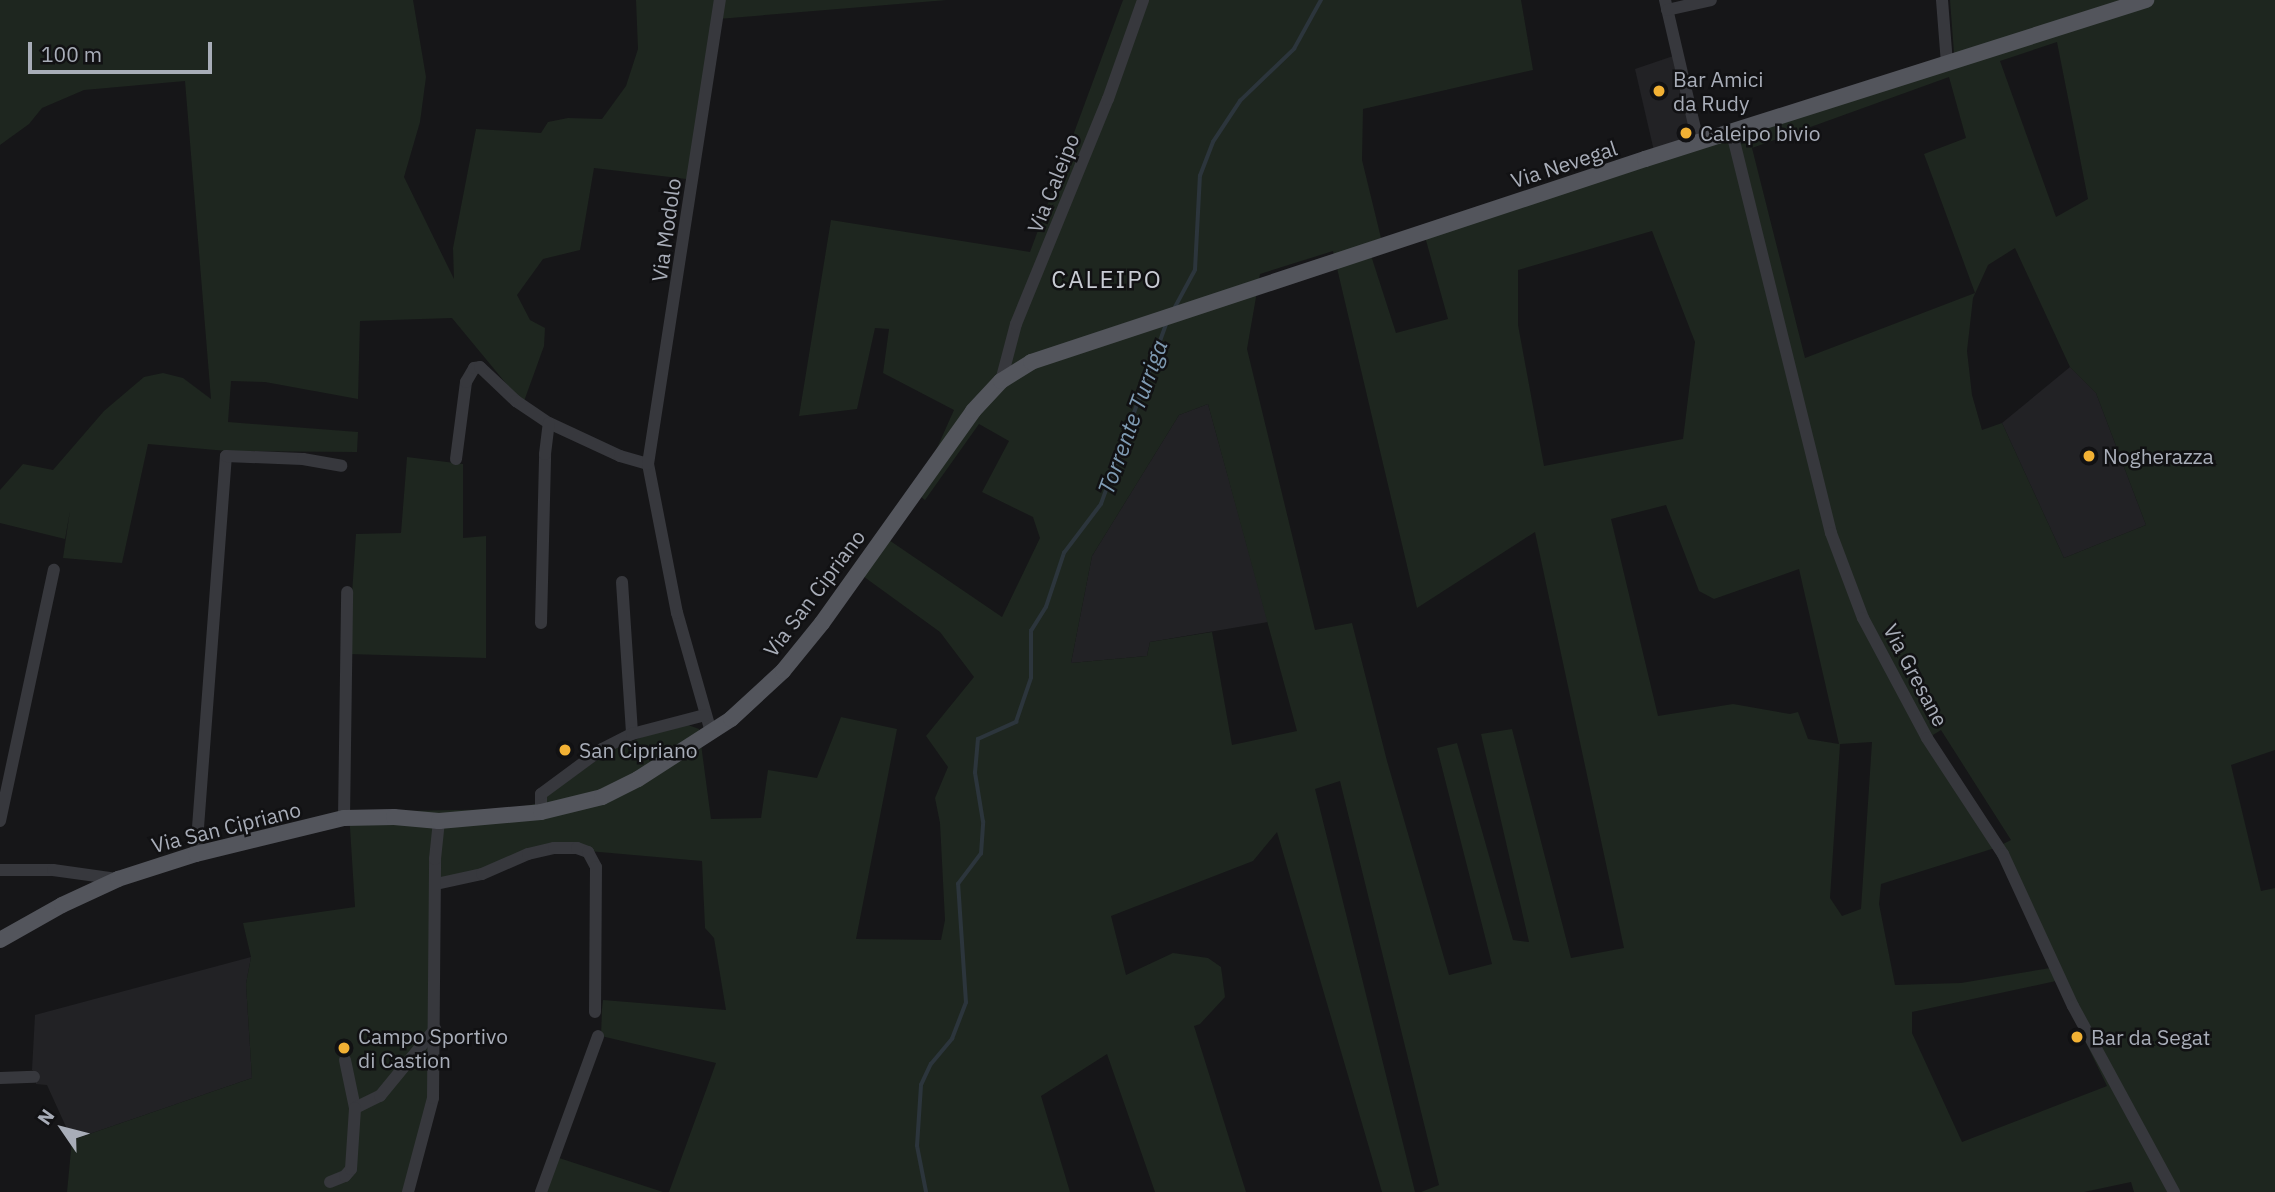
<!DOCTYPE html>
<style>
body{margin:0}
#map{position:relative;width:2275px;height:1192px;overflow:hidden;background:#161618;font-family:"IBM Plex Sans",sans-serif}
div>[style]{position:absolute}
.built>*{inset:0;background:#222225}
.green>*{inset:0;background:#1e261f}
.stream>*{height:3.5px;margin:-1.75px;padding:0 1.75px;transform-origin:1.75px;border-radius:1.75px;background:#2c353c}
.minor>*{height:12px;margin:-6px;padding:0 6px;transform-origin:6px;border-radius:6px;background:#37383d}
.major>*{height:16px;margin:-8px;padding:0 8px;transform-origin:8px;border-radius:8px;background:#53555c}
.dots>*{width:19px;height:19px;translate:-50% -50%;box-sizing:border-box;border:4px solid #111113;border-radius:50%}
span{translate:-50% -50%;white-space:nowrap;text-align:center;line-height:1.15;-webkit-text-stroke:5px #111113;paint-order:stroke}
.poi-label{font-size:21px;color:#a8adb8}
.left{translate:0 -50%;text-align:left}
.street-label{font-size:21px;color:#a8adb8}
.water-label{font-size:23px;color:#7f9bb3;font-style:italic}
.quarter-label{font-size:24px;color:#c9ccd4;letter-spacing:2px}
.north{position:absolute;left:28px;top:1094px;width:70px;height:70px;-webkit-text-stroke:5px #111113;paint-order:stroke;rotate:305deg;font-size:19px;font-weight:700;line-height:28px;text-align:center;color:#a8adb8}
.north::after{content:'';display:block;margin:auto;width:24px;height:32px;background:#a8adb8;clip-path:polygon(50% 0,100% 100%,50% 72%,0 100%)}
.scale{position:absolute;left:28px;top:42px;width:184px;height:32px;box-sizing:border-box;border:4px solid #a8adb8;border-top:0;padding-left:9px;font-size:21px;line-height:24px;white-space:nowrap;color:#a8adb8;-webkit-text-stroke:5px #111113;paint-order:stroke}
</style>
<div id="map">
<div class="built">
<i style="clip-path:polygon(1682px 53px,1703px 135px,1654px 151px,1635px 69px)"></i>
<i style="clip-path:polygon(2070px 367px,2096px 393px,2146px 525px,2064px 558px,2002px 423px)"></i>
<i style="clip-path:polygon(1208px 404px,1268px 622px,1150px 642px,1147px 656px,1071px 663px,1092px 556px,1179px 415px)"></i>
<i style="clip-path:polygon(251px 957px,246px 984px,252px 1078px,72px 1140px,47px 1085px,36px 1084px,35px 1071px,32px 1070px,35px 1015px)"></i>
</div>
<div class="green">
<i style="clip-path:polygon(0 0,413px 0,426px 77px,420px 122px,404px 177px,454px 279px,453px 248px,476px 129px,541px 133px,548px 122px,568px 118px,602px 119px,626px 86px,638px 49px,636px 0,947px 0,718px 19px,695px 180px,594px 168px,580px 250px,543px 259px,517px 295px,530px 320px,545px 328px,544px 346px,523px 404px,452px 318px,360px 321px,358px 399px,265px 382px,231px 381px,228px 422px,358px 432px,357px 452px,227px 451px,148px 444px,122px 563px,63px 558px,70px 511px,65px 539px,0 523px,0 490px,23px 464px,53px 470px,104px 411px,144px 377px,163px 373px,183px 378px,211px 399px,185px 81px,84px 90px,42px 108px,29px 124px,0 145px)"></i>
<i style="clip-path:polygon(evenodd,1123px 0,1521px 0,1533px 70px,1363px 109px,1362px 160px,1381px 238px,1367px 243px,1396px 333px,1448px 319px,1422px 226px,1954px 53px,1950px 0,2275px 0,2275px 750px,2231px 765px,2261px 891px,2275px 888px,2275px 1192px,2134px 1192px,2131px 1182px,2084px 1192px,1421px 1192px,1439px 1185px,1340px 781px,1315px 789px,1415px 1192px,1382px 1192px,1277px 832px,1253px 861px,1111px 916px,1126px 975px,1173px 953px,1208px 958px,1221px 967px,1225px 997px,1200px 1024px,1194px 1026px,1246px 1192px,1155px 1192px,1107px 1054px,1041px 1096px,1070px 1192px,669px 1192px,716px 1063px,601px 1036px,602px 1009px,603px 1000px,726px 1010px,714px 938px,705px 928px,702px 861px,554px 848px,436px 883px,435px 1099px,407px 1192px,67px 1192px,72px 1140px,252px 1078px,246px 984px,251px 957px,243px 923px,355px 907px,349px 812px,509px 809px,545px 802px,544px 798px,611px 750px,647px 735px,688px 725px,699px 729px,711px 819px,761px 818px,768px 770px,817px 778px,841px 717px,897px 729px,856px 939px,941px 940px,945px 920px,940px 823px,935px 798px,948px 767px,926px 736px,974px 677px,940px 632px,856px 571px,883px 536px,1002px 617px,1040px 538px,1033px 517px,982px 492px,1009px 441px,979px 424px,925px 500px,913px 491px,924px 477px,954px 410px,883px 373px,889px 329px,875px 328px,857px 409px,799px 416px,831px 220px,1030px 252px,1123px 0,2057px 42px,2088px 199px,2056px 217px,2000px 61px,2057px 42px,1123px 0,1949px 77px,1966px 138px,1924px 154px,1975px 293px,1805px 358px,1752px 148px,1949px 77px,1123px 0,1652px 231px,1695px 342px,1683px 439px,1544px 466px,1518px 325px,1518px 270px,1652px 231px,1123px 0,2015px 248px,2070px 367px,2096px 393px,2146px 525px,2064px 558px,2002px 423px,1982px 430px,1972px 395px,1967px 351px,1973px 298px,1988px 265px,2015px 248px,1123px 0,1333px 251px,1417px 608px,1535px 532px,1624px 948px,1571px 958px,1512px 729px,1481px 734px,1529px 942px,1513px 940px,1457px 743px,1437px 748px,1492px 964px,1449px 975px,1387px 761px,1352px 623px,1315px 630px,1247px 349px,1260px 274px,1333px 251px,1123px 0,1208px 404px,1297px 731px,1232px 745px,1212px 632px,1150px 642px,1147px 656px,1071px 663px,1092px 556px,1179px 415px,1208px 404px,1123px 0,1666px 505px,1699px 591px,1714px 599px,1799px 569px,1839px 744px,1808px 739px,1798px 712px,1790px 714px,1733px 704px,1658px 716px,1611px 519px,1666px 505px,1123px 0,1941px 730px,2011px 840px,1999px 846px,1928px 738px,1941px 730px,1123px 0,1872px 742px,1861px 909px,1842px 916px,1830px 898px,1840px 744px,1872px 742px,1123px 0,1998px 847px,2050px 968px,1961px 983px,1895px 985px,1879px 904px,1881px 884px,1998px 847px,1123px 0,2056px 981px,2107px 1086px,1962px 1142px,1912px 1033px,1912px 1012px,2056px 981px)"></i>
<i style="clip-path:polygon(407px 457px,463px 464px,463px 538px,486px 536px,486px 658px,348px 654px,356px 534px,401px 533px)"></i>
<i style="clip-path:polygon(553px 1156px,663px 1192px,539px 1192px)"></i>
</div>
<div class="stream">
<i style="left:1174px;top:309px;width:44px;rotate:-61.7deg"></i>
<i style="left:1195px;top:270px;width:94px;rotate:-87deg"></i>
<i style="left:1200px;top:176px;width:36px;rotate:-69deg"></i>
<i style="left:1213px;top:142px;width:49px;rotate:-56.6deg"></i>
<i style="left:1240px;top:101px;width:75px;rotate:-43.9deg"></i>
<i style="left:1294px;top:49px;width:56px;rotate:-61.1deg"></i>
<i style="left:926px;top:1192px;width:47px;rotate:-101.1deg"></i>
<i style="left:917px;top:1146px;width:61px;rotate:-86.2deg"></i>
<i style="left:921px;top:1085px;width:23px;rotate:-65deg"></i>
<i style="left:931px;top:1064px;width:33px;rotate:-50deg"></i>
<i style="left:952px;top:1039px;width:39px;rotate:-69deg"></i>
<i style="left:966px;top:1003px;width:119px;rotate:-93.8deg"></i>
<i style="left:958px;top:884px;width:38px;rotate:-53deg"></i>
<i style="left:981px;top:854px;width:32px;rotate:-86deg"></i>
<i style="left:983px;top:822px;width:50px;rotate:-99.3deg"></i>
<i style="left:975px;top:773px;width:34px;rotate:-85deg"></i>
<i style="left:978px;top:739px;width:42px;rotate:-24.1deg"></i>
<i style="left:1016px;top:722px;width:46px;rotate:-71.2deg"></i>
<i style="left:1031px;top:678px;width:47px;rotate:-90deg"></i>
<i style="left:1031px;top:631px;width:28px;rotate:-58deg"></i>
<i style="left:1046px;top:607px;width:57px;rotate:-71.6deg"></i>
<i style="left:1064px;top:553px;width:61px;rotate:-52.9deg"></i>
<i style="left:1101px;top:504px;width:194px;rotate:-70.1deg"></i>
</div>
<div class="minor">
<i style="left:1665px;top:0;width:146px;rotate:76.9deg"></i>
<i style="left:1942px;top:0;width:64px;rotate:85.5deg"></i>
<i style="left:1667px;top:10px;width:45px;rotate:-12.8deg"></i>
<i style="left:1732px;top:133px;width:412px;rotate:76.1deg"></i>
<i style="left:1831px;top:533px;width:91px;rotate:69.4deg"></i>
<i style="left:1863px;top:618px;width:136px;rotate:61.9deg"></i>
<i style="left:1927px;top:738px;width:139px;rotate:56.8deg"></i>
<i style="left:2003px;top:854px;width:167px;rotate:65.3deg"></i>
<i style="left:2073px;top:1006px;width:212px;rotate:61.5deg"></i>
<i style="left:1001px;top:381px;width:59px;rotate:-75.3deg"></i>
<i style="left:1016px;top:324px;width:243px;rotate:-67.8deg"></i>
<i style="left:1108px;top:99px;width:105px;rotate:-70.5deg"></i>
<i style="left:456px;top:459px;width:78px;rotate:-82.6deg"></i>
<i style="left:466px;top:382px;width:16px;rotate:-60deg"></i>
<i style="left:474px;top:368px;width:6px;rotate:-9deg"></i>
<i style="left:480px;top:367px;width:50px;rotate:43.4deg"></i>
<i style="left:516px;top:401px;width:40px;rotate:34deg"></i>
<i style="left:549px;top:423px;width:78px;rotate:24.9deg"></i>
<i style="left:620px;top:456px;width:29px;rotate:16deg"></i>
<i style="left:622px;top:582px;width:152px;rotate:86.2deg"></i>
<i style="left:541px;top:623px;width:169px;rotate:-88.6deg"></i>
<i style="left:545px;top:454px;width:31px;rotate:-83deg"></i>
<i style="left:711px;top:732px;width:124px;rotate:-105.9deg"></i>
<i style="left:677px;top:613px;width:152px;rotate:-101deg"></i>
<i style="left:648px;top:464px;width:470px;rotate:-81.2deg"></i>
<i style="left:541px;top:812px;width:18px;rotate:-90deg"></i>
<i style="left:541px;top:794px;width:76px;rotate:-36.4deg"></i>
<i style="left:602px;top:749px;width:34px;rotate:-27deg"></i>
<i style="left:632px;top:734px;width:75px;rotate:-14.6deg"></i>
<i style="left:344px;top:818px;width:226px;rotate:-89.2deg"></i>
<i style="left:0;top:821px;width:257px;rotate:-77.9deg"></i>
<i style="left:196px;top:854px;width:399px;rotate:-85.7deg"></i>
<i style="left:226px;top:456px;width:77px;rotate:2.2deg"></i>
<i style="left:303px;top:459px;width:39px;rotate:10deg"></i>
<i style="left:0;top:870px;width:53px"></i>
<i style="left:53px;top:870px;width:66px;rotate:7.9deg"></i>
<i style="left:436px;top:884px;width:47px;rotate:-12.3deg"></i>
<i style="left:482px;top:874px;width:50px;rotate:-23.5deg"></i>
<i style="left:528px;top:854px;width:27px;rotate:-13deg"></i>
<i style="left:554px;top:848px;width:23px"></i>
<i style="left:577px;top:848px;width:12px;rotate:20deg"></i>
<i style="left:588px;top:852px;width:17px;rotate:62deg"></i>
<i style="left:596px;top:867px;width:145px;rotate:90.4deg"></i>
<i style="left:345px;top:1060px;width:49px;rotate:78.2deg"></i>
<i style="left:355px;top:1108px;width:28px;rotate:-26deg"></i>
<i style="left:380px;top:1096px;width:87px;rotate:-50.6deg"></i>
<i style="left:0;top:1078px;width:34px;rotate:-2deg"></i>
<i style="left:330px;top:1182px;width:16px;rotate:-22deg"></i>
<i style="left:345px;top:1176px;width:9px;rotate:-49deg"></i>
<i style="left:351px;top:1169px;width:61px;rotate:-86.2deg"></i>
<i style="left:408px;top:1192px;width:97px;rotate:-75.1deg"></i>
<i style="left:433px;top:1098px;width:239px;rotate:-89.5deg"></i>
<i style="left:435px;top:859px;width:38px;rotate:-84deg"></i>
<i style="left:541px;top:1192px;width:166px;rotate:-69.9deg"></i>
</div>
<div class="major">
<i style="left:0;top:940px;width:71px;rotate:-29.4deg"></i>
<i style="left:62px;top:905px;width:62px;rotate:-24.9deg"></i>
<i style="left:118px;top:879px;width:82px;rotate:-17.8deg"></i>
<i style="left:196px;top:854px;width:152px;rotate:-13.7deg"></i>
<i style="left:344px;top:818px;width:50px;rotate:-1.1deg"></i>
<i style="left:394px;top:817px;width:45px;rotate:5.1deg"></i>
<i style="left:439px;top:821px;width:102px;rotate:-5deg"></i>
<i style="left:541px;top:812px;width:63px;rotate:-13.8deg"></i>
<i style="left:602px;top:797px;width:40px;rotate:-26.6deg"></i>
<i style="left:638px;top:779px;width:111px;rotate:-32.8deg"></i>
<i style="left:731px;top:719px;width:71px;rotate:-42.7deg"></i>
<i style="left:783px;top:671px;width:62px;rotate:-50.9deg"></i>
<i style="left:822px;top:623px;width:260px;rotate:-54.5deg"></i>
<i style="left:973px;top:411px;width:41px;rotate:-47deg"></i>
<i style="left:1001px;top:381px;width:36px;rotate:-32deg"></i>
<i style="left:1031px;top:362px;width:647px;rotate:-18.29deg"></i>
<i style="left:1645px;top:159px;width:526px;rotate:-17.61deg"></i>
</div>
<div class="dots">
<i style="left:1659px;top:91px;background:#f2b134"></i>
<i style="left:1686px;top:133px;background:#f2b134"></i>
<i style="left:2089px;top:456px;background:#f2b134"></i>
<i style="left:565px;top:750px;background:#f2b134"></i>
<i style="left:2077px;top:1037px;background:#f2b134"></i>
<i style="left:344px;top:1048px;background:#f2b134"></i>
</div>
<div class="poi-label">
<span class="left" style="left:1673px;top:91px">Bar Amici<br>da Rudy</span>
<span class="left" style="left:1700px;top:133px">Caleipo bivio</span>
<span class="left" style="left:2103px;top:456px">Nogherazza</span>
<span class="left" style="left:579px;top:750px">San Cipriano</span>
<span class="left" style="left:358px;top:1048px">Campo Sportivo<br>di Castion</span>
<span class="left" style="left:2091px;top:1037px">Bar da Segat</span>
</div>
<div class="street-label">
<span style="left:1564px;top:164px;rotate:-18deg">Via Nevegal</span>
<span style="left:1053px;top:183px;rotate:-68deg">Via Caleipo</span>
<span style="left:666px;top:230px;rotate:-82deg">Via Modolo</span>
<span style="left:814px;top:593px;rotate:-53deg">Via San Cipriano</span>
<span style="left:1916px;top:675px;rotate:62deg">Via Gresane</span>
<span style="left:226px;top:827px;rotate:-14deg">Via San Cipriano</span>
</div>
<div class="water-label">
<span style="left:1132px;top:417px;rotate:-70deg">Torrente Turriga</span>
</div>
<div class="quarter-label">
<span style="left:1107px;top:280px">CALEIPO</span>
</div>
<div class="north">N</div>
<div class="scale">100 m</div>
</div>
